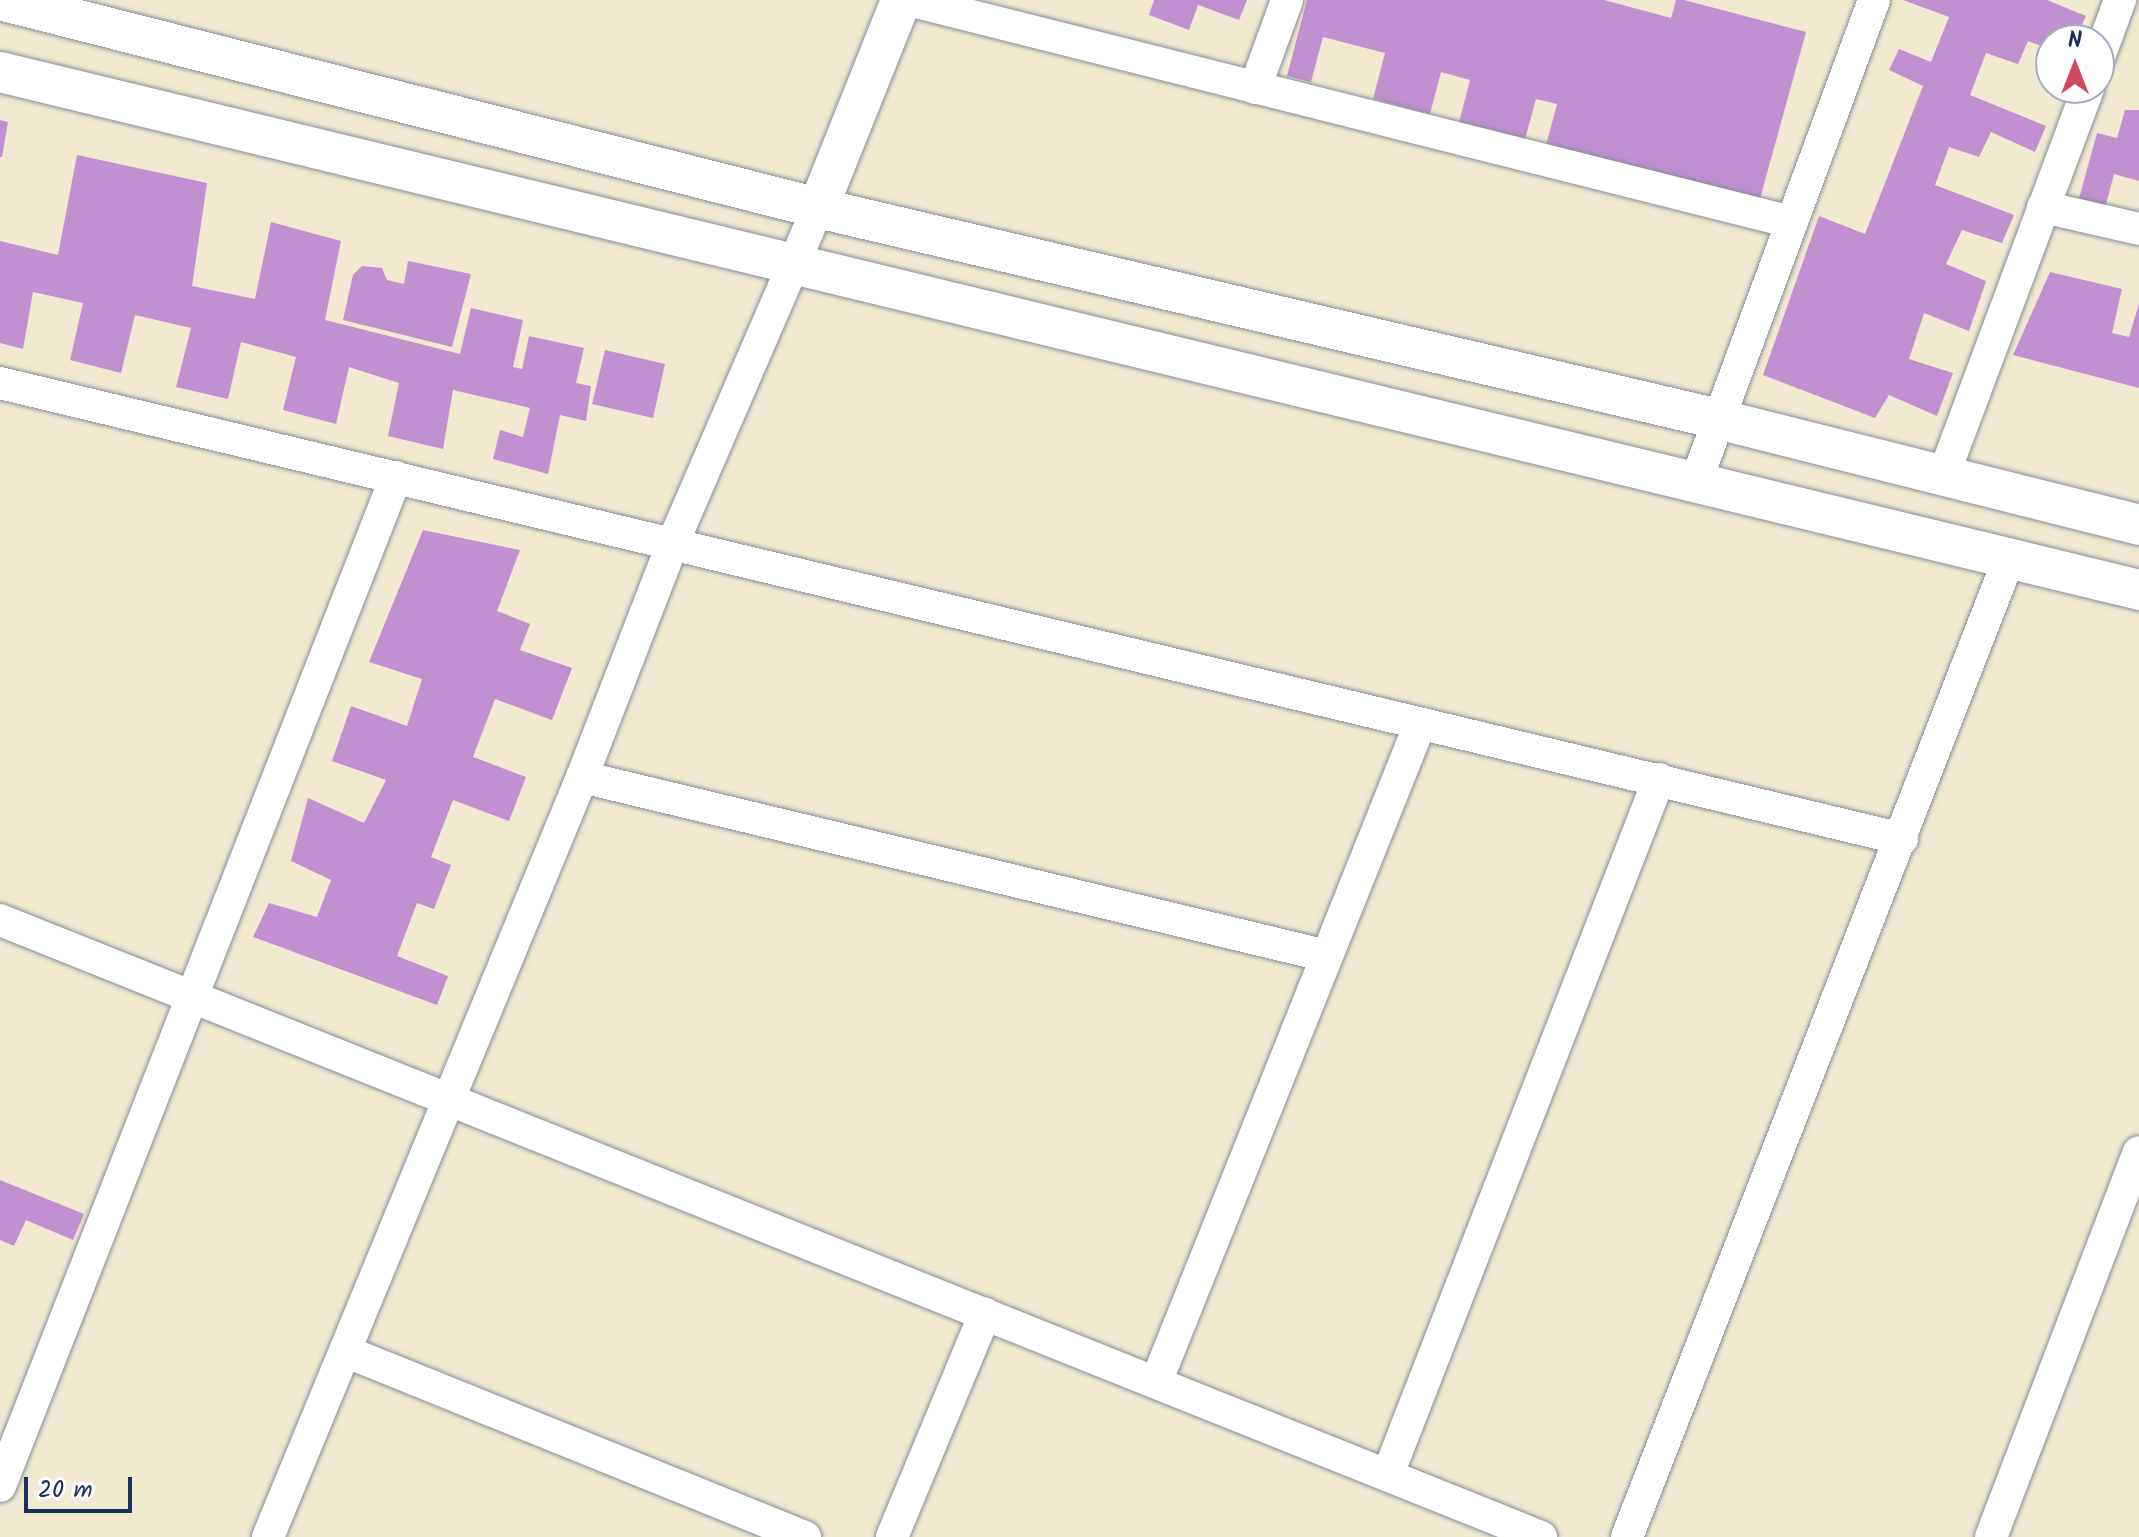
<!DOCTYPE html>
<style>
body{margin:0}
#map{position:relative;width:2139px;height:1537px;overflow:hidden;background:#f1ead1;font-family:Kalam,sans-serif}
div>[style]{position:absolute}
.building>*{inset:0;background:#c090d1}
.roads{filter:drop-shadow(0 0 2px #868c98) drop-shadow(0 0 2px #868c98)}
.minor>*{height:32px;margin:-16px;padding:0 16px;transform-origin:16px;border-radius:16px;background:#fff}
.tertiary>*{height:40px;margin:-20px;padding:0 20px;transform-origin:20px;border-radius:20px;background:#fff}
span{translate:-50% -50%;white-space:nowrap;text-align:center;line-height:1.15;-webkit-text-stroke:8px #fff;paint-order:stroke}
.north{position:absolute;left:2035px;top:24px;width:80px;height:80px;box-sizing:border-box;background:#fff;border:2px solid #a4acbf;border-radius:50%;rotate:0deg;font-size:22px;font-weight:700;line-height:32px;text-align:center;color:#1b2f5e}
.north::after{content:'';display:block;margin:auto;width:28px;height:36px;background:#d1495b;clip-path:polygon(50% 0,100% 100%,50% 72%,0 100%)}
.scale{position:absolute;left:24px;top:1477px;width:108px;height:36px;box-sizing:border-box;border:4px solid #1b2f5e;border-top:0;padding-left:10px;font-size:24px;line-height:28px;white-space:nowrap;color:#1b2f5e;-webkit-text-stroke:6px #fff;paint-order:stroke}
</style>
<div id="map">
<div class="building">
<i style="clip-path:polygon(1154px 0,1247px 0,1239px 20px,1198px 5px,1189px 30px,1149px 15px)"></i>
<i style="clip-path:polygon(1307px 0,1604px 0,1671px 18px,1676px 0,1684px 0,1806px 32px,1758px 206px,1545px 149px,1557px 104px,1536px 99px,1524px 143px,1458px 126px,1470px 80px,1441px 72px,1430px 114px,1373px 99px,1385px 53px,1323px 37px,1311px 82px,1287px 76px)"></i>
<i style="clip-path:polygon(1903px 0,2047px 0,2086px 16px,2075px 40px,2051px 40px,2051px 50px,2028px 41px,2018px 64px,1986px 53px,1970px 95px,2046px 126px,2035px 152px,1991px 132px,1979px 157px,1949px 147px,1935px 185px,2014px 215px,2002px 243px,1962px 230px,1946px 264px,1986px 281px,1969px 331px,1924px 313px,1909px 359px,1953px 373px,1937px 416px,1889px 395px,1875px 418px,1763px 375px,1819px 216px,1865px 234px,1923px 86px,1889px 70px,1899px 49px,1931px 62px,1949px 17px)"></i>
<i style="clip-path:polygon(2125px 110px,2139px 110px,2139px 181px,2114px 174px,2102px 220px,2075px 213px,2097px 133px,2117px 138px)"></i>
<i style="clip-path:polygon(0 120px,8px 122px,2px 157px,0 157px)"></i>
<i style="clip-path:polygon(77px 155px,207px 183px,192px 286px,255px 299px,271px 222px,341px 241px,325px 320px,460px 354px,471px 308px,523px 320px,513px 367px,522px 369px,529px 336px,584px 348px,576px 383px,591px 386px,586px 421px,560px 415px,548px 474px,493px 459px,500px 430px,523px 437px,530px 408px,453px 390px,443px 449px,388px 436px,399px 383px,349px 367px,336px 424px,283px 410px,296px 357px,241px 342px,228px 399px,176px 387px,191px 328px,135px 315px,121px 373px,70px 360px,83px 303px,33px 292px,23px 349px,0 343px,0 241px,58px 255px)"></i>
<i style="clip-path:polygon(408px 261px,471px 274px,452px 347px,343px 320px,353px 275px,362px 266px,382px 268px,387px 280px,404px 284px)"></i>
<i style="clip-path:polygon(2050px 272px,2122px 289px,2112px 333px,2129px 337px,2139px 304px,2139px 388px,2013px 355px)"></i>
<i style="clip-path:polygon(605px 350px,665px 364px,653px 418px,592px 404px)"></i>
<i style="clip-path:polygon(423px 530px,520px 550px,497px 611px,530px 624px,520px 650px,572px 668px,552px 720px,495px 699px,473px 757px,526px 777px,509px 821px,453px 800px,431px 857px,451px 865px,434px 909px,417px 903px,397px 956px,448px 976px,437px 1005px,253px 937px,269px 903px,317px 917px,331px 880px,291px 861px,308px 798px,364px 823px,386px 780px,332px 761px,351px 706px,407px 726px,422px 679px,369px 662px)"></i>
<i style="clip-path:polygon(0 1180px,84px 1214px,73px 1240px,26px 1220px,14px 1246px,0 1240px)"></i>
</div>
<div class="roads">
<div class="minor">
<i style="left:908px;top:0;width:910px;rotate:14.11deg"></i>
<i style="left:2099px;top:57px;width:61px;rotate:-69.8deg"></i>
<i style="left:1255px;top:88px;width:94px;rotate:-70deg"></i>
<i style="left:2043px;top:207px;width:98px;rotate:12.9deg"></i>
<i style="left:0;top:383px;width:1956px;rotate:13.48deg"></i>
<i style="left:1944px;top:474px;width:412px;rotate:-69.5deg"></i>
<i style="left:1695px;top:484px;width:516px;rotate:-69.7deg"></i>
<i style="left:582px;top:777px;width:766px;rotate:13.51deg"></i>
<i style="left:0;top:920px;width:1660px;rotate:21.82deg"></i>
<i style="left:347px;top:1352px;width:494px;rotate:22deg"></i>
<i style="left:1157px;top:1380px;width:707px;rotate:-68.15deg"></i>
<i style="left:1388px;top:1474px;width:746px;rotate:-68.7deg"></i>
<i style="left:0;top:1486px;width:1084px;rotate:-68.57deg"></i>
<i style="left:268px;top:1537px;width:822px;rotate:-67.55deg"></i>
<i style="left:582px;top:777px;width:249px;rotate:-68.8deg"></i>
<i style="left:672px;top:545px;width:367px;rotate:-66.6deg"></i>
<i style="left:892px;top:1537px;width:242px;rotate:-67.4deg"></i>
<i style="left:1627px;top:1537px;width:1053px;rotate:-68.67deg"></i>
<i style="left:1991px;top:1537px;width:412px;rotate:-69deg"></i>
</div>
<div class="tertiary">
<i style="left:0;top:0;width:844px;rotate:14.27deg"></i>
<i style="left:818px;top:208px;width:924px;rotate:13.19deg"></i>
<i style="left:1718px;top:419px;width:434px;rotate:14.1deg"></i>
<i style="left:0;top:72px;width:2201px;rotate:13.61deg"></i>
<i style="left:818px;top:208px;width:224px;rotate:-68.2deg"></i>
</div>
</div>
<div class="north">N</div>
<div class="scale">20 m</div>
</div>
